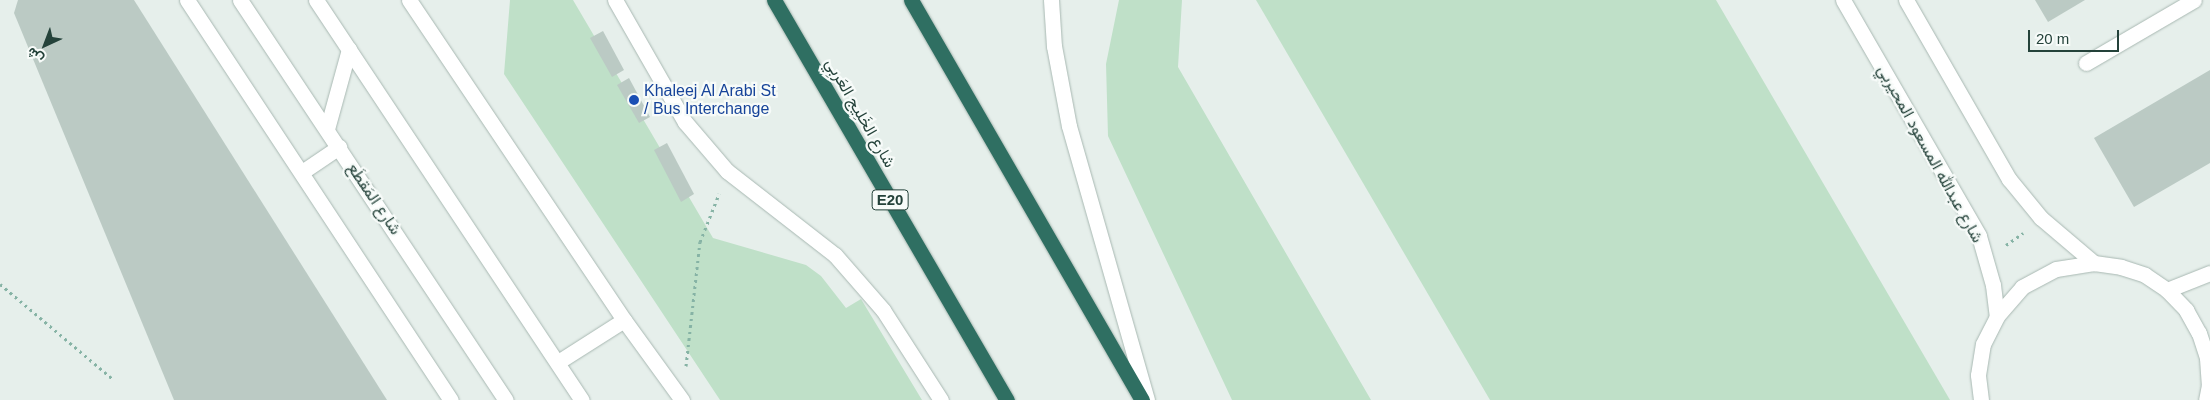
<!DOCTYPE html>
<meta charset="utf-8">
<style>
body{margin:0}
#map{position:relative;width:2210px;height:400px;overflow:hidden;background:#e6efeb;font-family:Arial,Vazirmatn,sans-serif}
div>[style]{position:absolute}
.green>*{inset:0;background:#bfe0c8}
.building>*{inset:0;background:#bbcac4}
.path>*{height:3px;margin-top:-1.5px;transform-origin:0;background:repeating-linear-gradient(90deg,#86b3a5 0 2.5px,transparent 0 6.5px)}
.roads{filter:drop-shadow(0 0 1px #a8b8b2) drop-shadow(0 0 1px #a8b8b2)}
.minor>*{height:15px;margin:-7.5px;padding:0 7.5px;transform-origin:7.5px;border-radius:7.5px;background:#fff}
.highway>*{height:15px;margin:-7.5px;padding:0 7.5px;transform-origin:7.5px;border-radius:7.5px;background:#2f6f62}
.dots>*{width:14px;height:14px;translate:-50% -50%;box-sizing:border-box;border:2px solid #f7fbf9;border-radius:50%}
span{translate:-50% -50%;white-space:nowrap;text-align:center;line-height:1.15;-webkit-text-stroke:4.5px #f7fbf9;paint-order:stroke}
.shield-label span{padding:1px 4px;background:#f7fbf9;border:1px solid;border-radius:4px;-webkit-text-stroke-width:0}
.shield-label{font-size:15px;color:#24423a;font-weight:700}
.transit-label{font-size:16px;color:#164399}
.left{translate:0 -50%;text-align:left}
.street-label{font-size:16px;color:#24423a}
.north{position:absolute;left:20px;top:20px;width:50px;height:50px;-webkit-text-stroke:4px #f7fbf9;paint-order:stroke;rotate:223deg;font-size:14px;font-weight:700;line-height:20px;text-align:center;color:#24423a}
.north::after{content:'';display:block;margin:auto;width:18px;height:22px;background:#24423a;clip-path:polygon(50% 0,100% 100%,50% 72%,0 100%)}
.scale{position:absolute;left:2028px;top:30px;width:91px;height:22px;box-sizing:border-box;border:2px solid #24423a;border-top:0;padding-left:6px;font-size:15px;line-height:18px;white-space:nowrap;color:#24423a;-webkit-text-stroke:4px #f7fbf9;paint-order:stroke}
</style>
<div id="map">
<div class="green">
<i style="clip-path:polygon(510px 0,573px 0,713px 238px,806px 265px,821px 276px,846px 308px,861px 299px,922px 400px,720px 400px,504px 74px)"></i>
<i style="clip-path:polygon(1119px 0,1182px 0,1178px 67px,1371px 400px,1232px 400px,1108px 136px,1106px 64px)"></i>
<i style="clip-path:polygon(1256px 0,1716px 0,1950px 400px,1490px 400px)"></i>
</div>
<div class="building">
<i style="clip-path:polygon(18px 0,134px 0,387px 400px,174px 400px,14px 13px)"></i>
<i style="clip-path:polygon(2035px 0,2085px 0,2048px 22px)"></i>
<i style="clip-path:polygon(603px 31px,624px 70px,612px 77px,590px 38px)"></i>
<i style="clip-path:polygon(2210px 70px,2210px 163px,2134px 207px,2094px 138px)"></i>
<i style="clip-path:polygon(629px 78px,650px 117px,639px 123px,617px 85px)"></i>
<i style="clip-path:polygon(667px 143px,694px 194px,681px 202px,654px 150px)"></i>
</div>
<div class="path">
<i style="left:2006px;top:245px;width:21px;rotate:-35deg"></i>
<i style="left:0;top:284px;width:148px;rotate:40.1deg"></i>
<i style="left:686px;top:366px;width:125px;rotate:-83.6deg"></i>
<i style="left:700px;top:242px;width:52px;rotate:-68.4deg"></i>
</div>
<div class="roads">
<div class="minor">
<i style="left:187px;top:0;width:479px;rotate:56.6deg"></i>
<i style="left:240px;top:0;width:480px;rotate:56.4deg"></i>
<i style="left:316px;top:0;width:480px;rotate:56.4deg"></i>
<i style="left:409px;top:0;width:386px;rotate:56.1deg"></i>
<i style="left:624px;top:320px;width:99px;rotate:54.1deg"></i>
<i style="left:615px;top:0;width:141px;rotate:60.2deg"></i>
<i style="left:685px;top:122px;width:65px;rotate:49.4deg"></i>
<i style="left:727px;top:171px;width:137px;rotate:37.9deg"></i>
<i style="left:835px;top:255px;width:73px;rotate:48.9deg"></i>
<i style="left:883px;top:310px;width:107px;rotate:57.2deg"></i>
<i style="left:1051px;top:0;width:46px;rotate:86.3deg"></i>
<i style="left:1054px;top:46px;width:81px;rotate:79.4deg"></i>
<i style="left:1069px;top:126px;width:285px;rotate:74.1deg"></i>
<i style="left:1843px;top:0;width:272px;rotate:60deg"></i>
<i style="left:1979px;top:236px;width:51px;rotate:74.1deg"></i>
<i style="left:1993px;top:285px;width:31px;rotate:83deg"></i>
<i style="left:1906px;top:0;width:207px;rotate:60.1deg"></i>
<i style="left:2009px;top:179px;width:50px;rotate:50.6deg"></i>
<i style="left:2041px;top:218px;width:70px;rotate:40.3deg"></i>
<i style="left:2086px;top:63px;width:125px;rotate:-30.3deg"></i>
<i style="left:327px;top:129px;width:83px;rotate:-74.6deg"></i>
<i style="left:302px;top:172px;width:45px;rotate:-34deg"></i>
<i style="left:2167px;top:290px;width:46px;rotate:-21.6deg"></i>
<i style="left:558px;top:362px;width:78px;rotate:-32.5deg"></i>
<i style="left:1981px;top:400px;width:25px;rotate:-97deg"></i>
<i style="left:1978px;top:375px;width:31px;rotate:-81deg"></i>
<i style="left:1983px;top:344px;width:31px;rotate:-63deg"></i>
<i style="left:1997px;top:316px;width:38px;rotate:-49deg"></i>
<i style="left:2022px;top:287px;width:38px;rotate:-28deg"></i>
<i style="left:2056px;top:269px;width:38px;rotate:-9deg"></i>
<i style="left:2094px;top:263px;width:27px;rotate:8deg"></i>
<i style="left:2121px;top:267px;width:25px;rotate:18deg"></i>
<i style="left:2145px;top:275px;width:27px;rotate:34deg"></i>
<i style="left:2167px;top:290px;width:28px;rotate:46deg"></i>
<i style="left:2186px;top:310px;width:26px;rotate:61deg"></i>
<i style="left:2199px;top:333px;width:26px;rotate:72deg"></i>
<i style="left:2207px;top:358px;width:27px;rotate:86deg"></i>
<i style="left:2209px;top:385px;width:15px;rotate:101deg"></i>
</div>
<div class="highway">
<i style="left:774px;top:0;width:463px;rotate:59.8deg"></i>
<i style="left:911px;top:0;width:462px;rotate:60deg"></i>
</div>
</div>
<div class="dots">
<i style="left:634px;top:100px;background:#1a4fb4"></i>
</div>
<div class="shield-label">
<span style="left:890px;top:200px">E20</span>
</div>
<div class="transit-label">
<span class="left" style="left:644px;top:100px">Khaleej Al Arabi St<br>/ Bus Interchange</span>
</div>
<div class="street-label">
<span style="left:860px;top:113px;rotate:60deg">شارع الخَلِيج العَربِي</span>
<span style="left:1930px;top:154px;rotate:61deg">شارع عبدالله المسعود المحيربي</span>
<span style="left:374px;top:199px;rotate:56deg">شارع المَقطَع</span>
</div>
<div class="north">ش</div>
<div class="scale">20 m</div>
</div>
